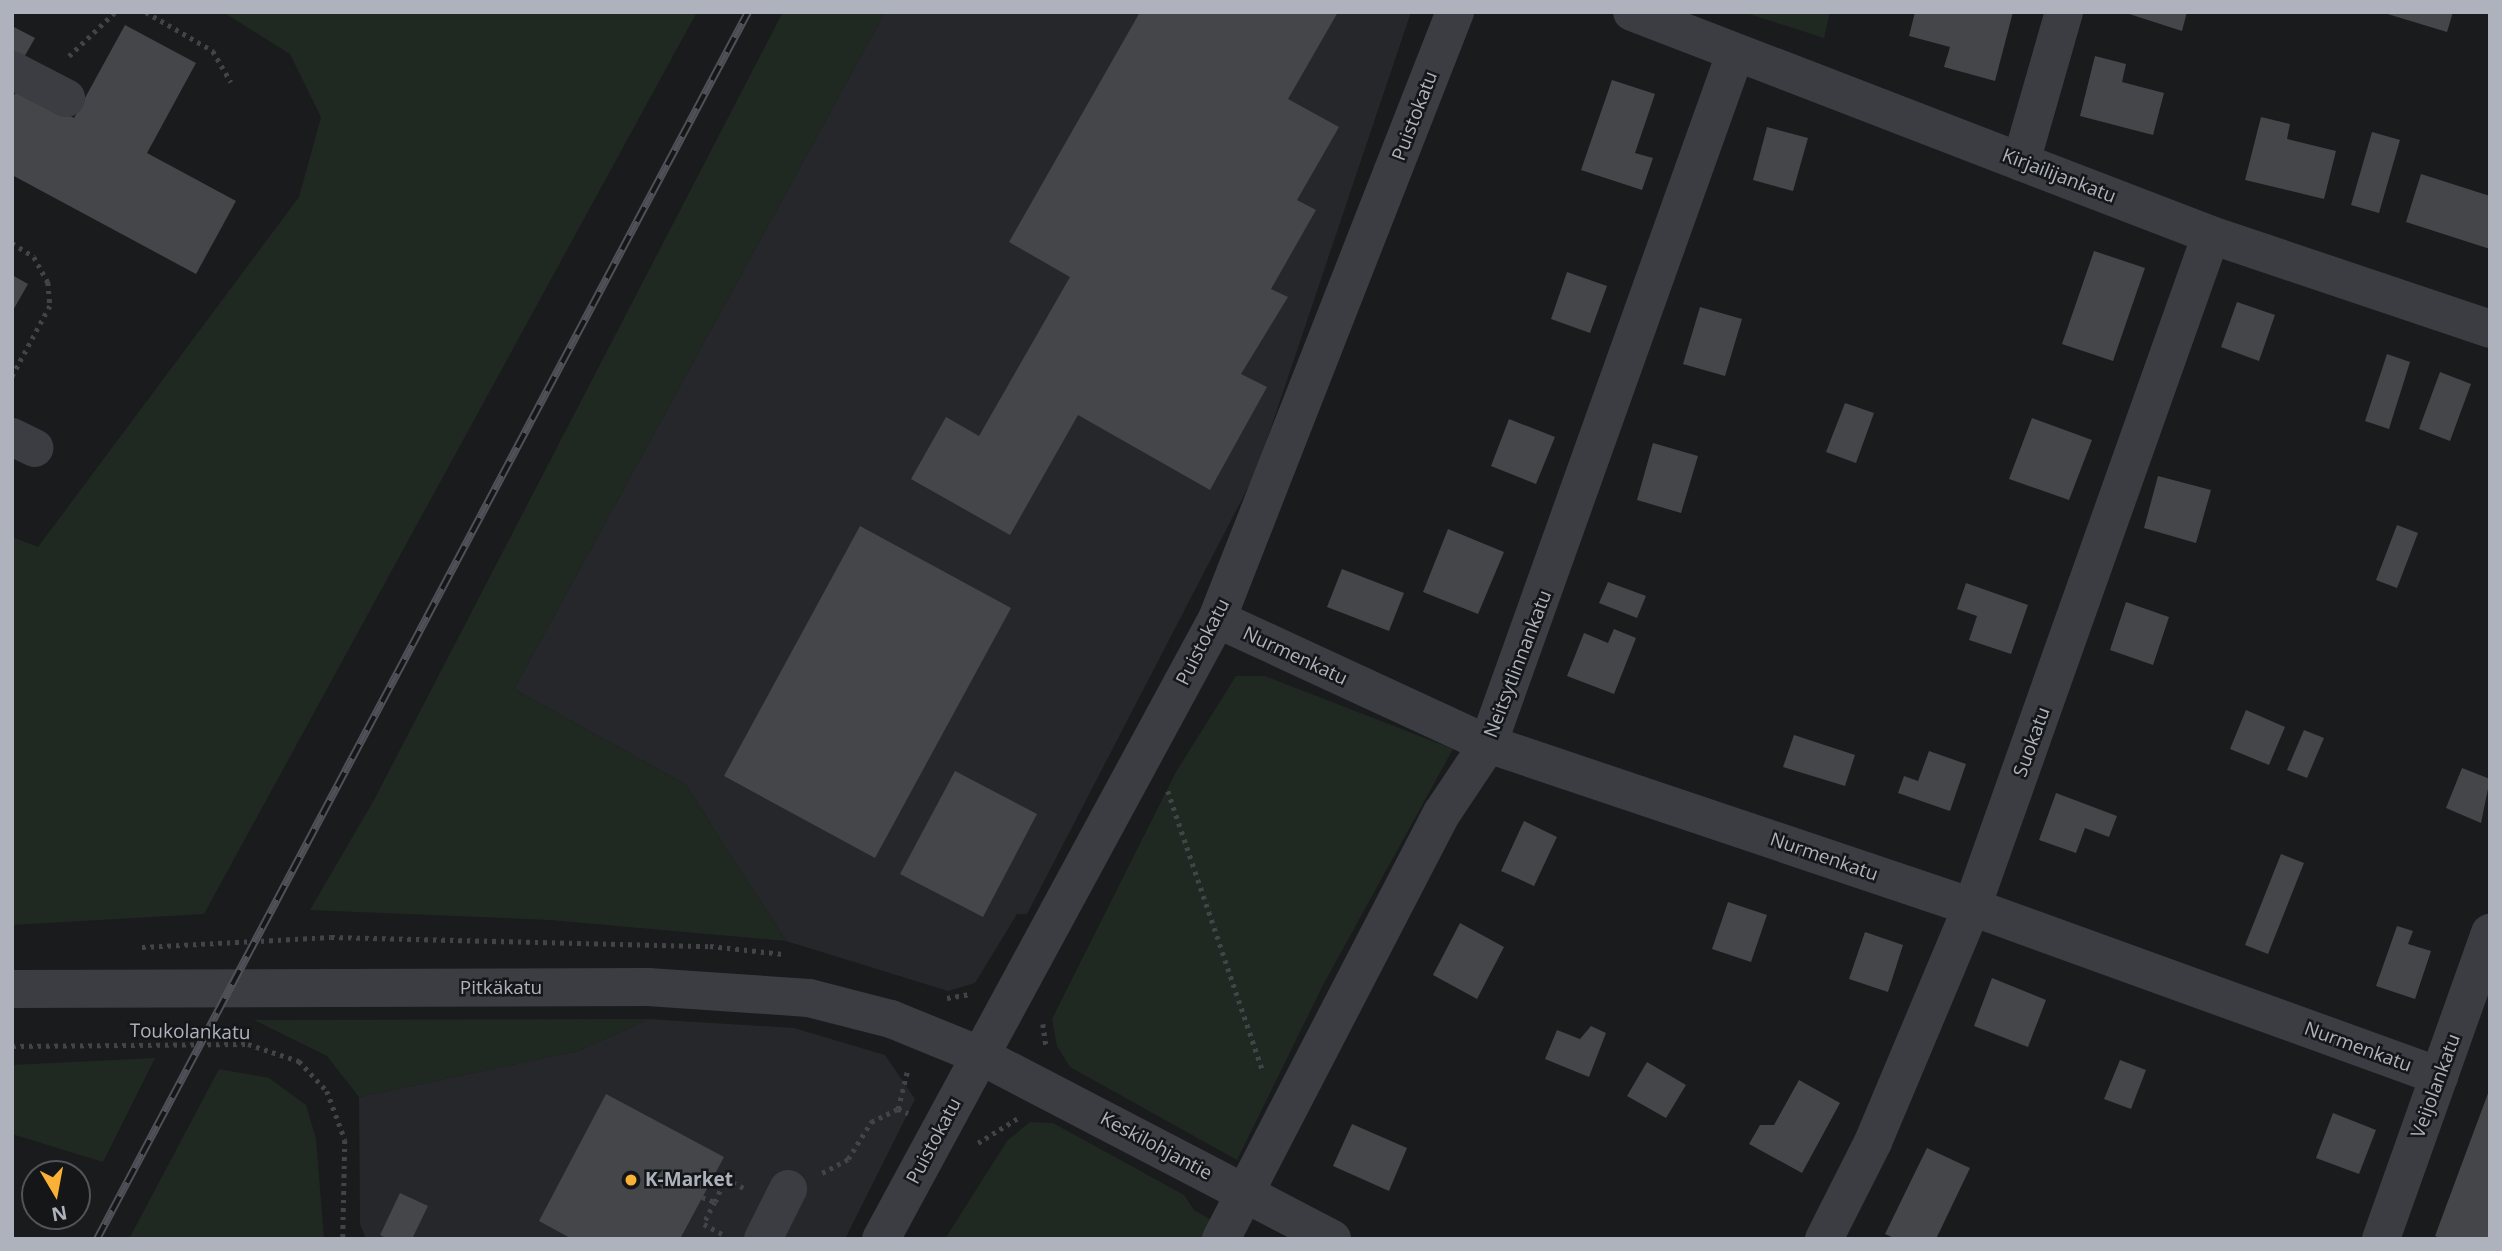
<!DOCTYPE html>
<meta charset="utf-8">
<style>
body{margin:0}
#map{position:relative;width:2502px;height:1251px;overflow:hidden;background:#1a1b1d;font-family:"Open Sans",sans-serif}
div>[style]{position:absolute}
.built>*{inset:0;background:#26272a}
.green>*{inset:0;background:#202921}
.building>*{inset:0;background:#44464a}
.path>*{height:4.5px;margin-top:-2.25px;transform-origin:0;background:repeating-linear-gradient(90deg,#414449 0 3.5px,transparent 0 8.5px)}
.minor>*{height:38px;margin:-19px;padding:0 19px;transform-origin:19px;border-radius:19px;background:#3b3d42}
.rail>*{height:8px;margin-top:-4px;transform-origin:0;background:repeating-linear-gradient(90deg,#151618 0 16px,#4e5157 0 32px);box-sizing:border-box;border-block:2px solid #4e5157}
.dots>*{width:19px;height:19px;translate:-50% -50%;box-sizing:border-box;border:4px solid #151618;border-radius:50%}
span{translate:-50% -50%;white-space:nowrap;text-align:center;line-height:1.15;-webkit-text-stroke:5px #151618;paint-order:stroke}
.street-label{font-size:19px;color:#adb2bd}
.poi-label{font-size:19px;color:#adb2bd;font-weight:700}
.left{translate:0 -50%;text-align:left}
.frame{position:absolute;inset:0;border:14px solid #adb2bd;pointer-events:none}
.north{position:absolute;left:21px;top:1160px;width:70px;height:70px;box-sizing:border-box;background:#151618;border:2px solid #52545a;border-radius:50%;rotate:170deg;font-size:19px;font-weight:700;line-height:28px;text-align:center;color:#adb2bd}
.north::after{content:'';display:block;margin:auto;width:24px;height:32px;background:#fab136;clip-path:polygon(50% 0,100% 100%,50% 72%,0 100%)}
</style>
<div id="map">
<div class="built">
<i style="clip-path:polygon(885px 12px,1411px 12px,1256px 472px,1027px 914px,1017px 914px,975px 983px,948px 991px,786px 941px,685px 784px,514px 689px)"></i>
<i style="clip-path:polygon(649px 1019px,794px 1028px,885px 1055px,915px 1099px,845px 1239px,366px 1239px,360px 1224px,359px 1097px,578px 1051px)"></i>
</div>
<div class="green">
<i style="clip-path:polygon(223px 12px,697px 12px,204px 914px,12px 925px,12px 537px,38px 547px,299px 197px,321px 117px,290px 54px)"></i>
<i style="clip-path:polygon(783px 12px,885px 12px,514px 689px,685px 784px,786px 941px,550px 920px,310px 910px,374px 800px)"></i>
<i style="clip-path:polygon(1743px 12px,1830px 12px,1824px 38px)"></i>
<i style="clip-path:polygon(1236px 676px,1265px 676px,1453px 749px,1323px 985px,1237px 1160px,1070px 1067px,1057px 1046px,1052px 1019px,1176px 772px)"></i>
<i style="clip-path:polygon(649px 1019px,578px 1051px,359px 1097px,327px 1056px,254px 1020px)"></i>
<i style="clip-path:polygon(155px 1058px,103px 1162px,12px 1134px,12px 1065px)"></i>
<i style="clip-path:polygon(219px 1069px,269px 1078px,306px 1105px,316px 1139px,324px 1239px,129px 1239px)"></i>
<i style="clip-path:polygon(1030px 1122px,1053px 1123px,1184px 1195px,1194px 1210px,1218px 1224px,1209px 1239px,945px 1239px,1007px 1141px)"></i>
</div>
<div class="building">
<i style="clip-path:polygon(1140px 12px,1338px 12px,1288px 99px,1339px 127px,1297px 200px,1316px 210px,1271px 289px,1288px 297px,1241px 374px,1267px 387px,1210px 490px,1078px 415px,1010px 535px,911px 479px,946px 417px,979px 436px,1070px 277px,1009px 242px)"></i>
<i style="clip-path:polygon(1915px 12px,2013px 12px,1995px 81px,1944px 67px,1950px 47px,1909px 36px)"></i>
<i style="clip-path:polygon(2123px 12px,2187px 12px,2182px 31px)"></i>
<i style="clip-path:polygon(2381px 12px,2453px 12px,2447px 32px)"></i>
<i style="clip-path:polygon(125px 25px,196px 63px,147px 153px,236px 201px,196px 274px,12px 175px,12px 99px,18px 88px,74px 118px)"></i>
<i style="clip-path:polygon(12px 26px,35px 38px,23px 59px,12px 54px)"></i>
<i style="clip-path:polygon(2095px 56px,2126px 64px,2122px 82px,2164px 93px,2153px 135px,2080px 116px)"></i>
<i style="clip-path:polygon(1612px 80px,1655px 94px,1635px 153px,1653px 158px,1642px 190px,1581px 170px)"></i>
<i style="clip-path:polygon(2261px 117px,2290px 124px,2287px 139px,2336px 151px,2324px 199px,2245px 180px)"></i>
<i style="clip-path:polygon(1767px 127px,1808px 138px,1793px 191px,1753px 180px)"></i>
<i style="clip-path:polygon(2372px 132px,2400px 140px,2379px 213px,2351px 205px)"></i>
<i style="clip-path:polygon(2421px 174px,2490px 196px,2490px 249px,2406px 222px)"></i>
<i style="clip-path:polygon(2094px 251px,2145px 268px,2113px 361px,2062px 344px)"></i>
<i style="clip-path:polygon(1567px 272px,1607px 286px,1590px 333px,1551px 319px)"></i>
<i style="clip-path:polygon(12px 275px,28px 284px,12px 312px)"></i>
<i style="clip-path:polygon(2237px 302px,2275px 315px,2259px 361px,2221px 347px)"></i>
<i style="clip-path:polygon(1700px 307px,1742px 319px,1725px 376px,1683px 364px)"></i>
<i style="clip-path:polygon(2387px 354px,2410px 362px,2389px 429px,2365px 421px)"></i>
<i style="clip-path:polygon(2440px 372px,2471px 384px,2450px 441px,2419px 429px)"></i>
<i style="clip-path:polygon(1845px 403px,1874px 413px,1856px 463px,1826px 452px)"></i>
<i style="clip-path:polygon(2032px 418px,2092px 440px,2069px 500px,2009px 479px)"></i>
<i style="clip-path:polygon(1509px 419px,1555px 437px,1536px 484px,1491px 466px)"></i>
<i style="clip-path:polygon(1653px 443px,1698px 456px,1681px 513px,1637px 500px)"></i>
<i style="clip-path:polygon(2158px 476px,2211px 490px,2196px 543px,2144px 528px)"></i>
<i style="clip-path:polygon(2397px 525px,2418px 533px,2397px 588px,2376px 580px)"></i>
<i style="clip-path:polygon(860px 526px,1011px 608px,875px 858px,724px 776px)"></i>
<i style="clip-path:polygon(1448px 529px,1504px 552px,1478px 614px,1423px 592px)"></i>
<i style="clip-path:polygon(1342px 569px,1404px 593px,1389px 631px,1327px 607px)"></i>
<i style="clip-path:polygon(1608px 582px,1646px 596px,1637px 618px,1599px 603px)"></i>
<i style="clip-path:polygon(1966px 583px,2028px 605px,2011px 654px,1969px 640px,1977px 616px,1957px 609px)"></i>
<i style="clip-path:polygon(2126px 602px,2169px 617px,2153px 665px,2110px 650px)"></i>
<i style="clip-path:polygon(1614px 629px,1636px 638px,1614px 694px,1567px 676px,1584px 633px,1608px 643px)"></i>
<i style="clip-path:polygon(2246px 710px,2285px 727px,2269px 765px,2230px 749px)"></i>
<i style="clip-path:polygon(2304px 730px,2324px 738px,2307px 778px,2287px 770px)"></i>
<i style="clip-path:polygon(1794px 735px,1855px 755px,1845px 786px,1783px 767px)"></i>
<i style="clip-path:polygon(1929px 751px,1966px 764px,1950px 811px,1898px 793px,1904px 776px,1918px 781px)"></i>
<i style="clip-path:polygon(2462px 768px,2490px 779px,2481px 823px,2446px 808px)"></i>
<i style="clip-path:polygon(955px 771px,1037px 814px,983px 917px,900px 874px)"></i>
<i style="clip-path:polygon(2056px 793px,2117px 816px,2109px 837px,2085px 828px,2076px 853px,2039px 840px)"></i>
<i style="clip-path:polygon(1524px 821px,1557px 837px,1534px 886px,1501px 871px)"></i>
<i style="clip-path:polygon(2281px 854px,2304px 863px,2268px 954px,2245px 945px)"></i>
<i style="clip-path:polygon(1728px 902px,1767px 915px,1751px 962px,1712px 949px)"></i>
<i style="clip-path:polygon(1460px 923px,1504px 947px,1477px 999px,1433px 975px)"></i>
<i style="clip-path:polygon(2397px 926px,2413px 931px,2408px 944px,2431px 951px,2415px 999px,2376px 986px)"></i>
<i style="clip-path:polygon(1865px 932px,1903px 945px,1888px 992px,1849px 979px)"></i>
<i style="clip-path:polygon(1992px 978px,2046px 1000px,2028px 1047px,1974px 1026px)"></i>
<i style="clip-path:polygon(1591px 1026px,1606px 1033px,1589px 1077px,1545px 1059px,1557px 1030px,1580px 1039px)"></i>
<i style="clip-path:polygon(2120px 1060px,2146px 1070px,2131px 1109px,2104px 1099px)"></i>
<i style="clip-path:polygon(1647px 1062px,1686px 1085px,1666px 1118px,1627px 1096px)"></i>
<i style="clip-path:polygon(1799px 1080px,1840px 1103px,1802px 1173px,1749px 1144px,1760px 1125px,1774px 1125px)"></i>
<i style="clip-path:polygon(2490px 1088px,2490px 1239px,2444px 1239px,2435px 1236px)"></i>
<i style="clip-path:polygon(606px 1094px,724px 1157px,680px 1239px,572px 1239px,539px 1221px)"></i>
<i style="clip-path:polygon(2333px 1113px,2376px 1130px,2359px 1174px,2316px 1158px)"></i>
<i style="clip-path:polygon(1352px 1124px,1407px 1148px,1389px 1191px,1333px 1166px)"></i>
<i style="clip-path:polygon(1927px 1148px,1970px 1168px,1936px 1239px,1896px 1239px,1885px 1234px)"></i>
<i style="clip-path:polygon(400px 1193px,428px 1206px,412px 1239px,388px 1239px,380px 1235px)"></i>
</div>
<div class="path">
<i style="left:146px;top:12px;width:78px;rotate:30.2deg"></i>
<i style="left:213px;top:51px;width:36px;rotate:60deg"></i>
<i style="left:69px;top:56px;width:64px;rotate:-43.7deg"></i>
<i style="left:12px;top:243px;width:26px;rotate:32deg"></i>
<i style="left:34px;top:257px;width:29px;rotate:61deg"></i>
<i style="left:48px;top:282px;width:24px;rotate:85deg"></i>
<i style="left:50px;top:306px;width:81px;rotate:118.2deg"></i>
<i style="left:1168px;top:791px;width:297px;rotate:71.3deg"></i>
<i style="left:142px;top:947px;width:189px;rotate:-3deg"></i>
<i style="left:331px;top:937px;width:379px;rotate:1.4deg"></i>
<i style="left:710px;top:946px;width:74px;rotate:6.2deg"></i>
<i style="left:947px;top:998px;width:22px;rotate:-10deg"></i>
<i style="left:1043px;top:1024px;width:22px;rotate:82deg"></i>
<i style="left:12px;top:1046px;width:236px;rotate:-0.5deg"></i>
<i style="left:248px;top:1044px;width:54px;rotate:18.4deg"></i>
<i style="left:299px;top:1061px;width:41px;rotate:47deg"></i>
<i style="left:327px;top:1091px;width:52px;rotate:69.8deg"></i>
<i style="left:345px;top:1140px;width:99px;rotate:91.2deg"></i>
<i style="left:898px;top:1109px;width:42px;rotate:-76.3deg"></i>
<i style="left:978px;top:1143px;width:47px;rotate:-32deg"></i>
<i style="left:822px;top:1173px;width:30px;rotate:-28deg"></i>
<i style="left:848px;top:1159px;width:44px;rotate:-58.1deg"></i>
<i style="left:871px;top:1122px;width:30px;rotate:-26deg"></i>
<i style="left:898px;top:1109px;width:11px;rotate:22deg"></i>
<i style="left:702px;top:1197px;width:14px;rotate:21deg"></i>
<i style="left:715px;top:1202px;width:25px;rotate:117deg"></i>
<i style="left:704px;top:1224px;width:23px;rotate:29deg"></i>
<i style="left:715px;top:1202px;width:25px;rotate:-67deg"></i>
<i style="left:725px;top:1179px;width:23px;rotate:25deg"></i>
</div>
<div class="minor">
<i style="left:1632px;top:12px;width:620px;rotate:21.06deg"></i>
<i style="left:2211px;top:235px;width:294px;rotate:18.6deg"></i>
<i style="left:12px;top:70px;width:61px;rotate:27.4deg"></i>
<i style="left:2021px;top:162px;width:156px;rotate:-74deg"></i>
<i style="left:12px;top:437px;width:25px;rotate:26deg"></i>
<i style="left:1217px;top:619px;width:298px;rotate:24.8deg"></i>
<i style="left:1488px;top:744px;width:511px;rotate:18.61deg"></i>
<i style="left:1972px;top:907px;width:497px;rotate:19.9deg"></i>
<i style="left:12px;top:989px;width:636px;rotate:-0.18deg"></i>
<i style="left:648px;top:987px;width:161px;rotate:3.9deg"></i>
<i style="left:809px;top:998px;width:85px;rotate:14.4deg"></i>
<i style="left:891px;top:1019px;width:95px;rotate:22.2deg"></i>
<i style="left:979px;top:1055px;width:398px;rotate:27.5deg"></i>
<i style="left:763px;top:1239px;width:56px;rotate:-63.4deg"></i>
<i style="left:881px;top:1239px;width:705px;rotate:-61.55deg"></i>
<i style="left:1217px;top:619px;width:652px;rotate:-68.59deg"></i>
<i style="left:1221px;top:1239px;width:480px;rotate:-62.6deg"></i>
<i style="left:1442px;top:813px;width:83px;rotate:-56.3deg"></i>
<i style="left:1488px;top:744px;width:733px;rotate:-70.3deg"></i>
<i style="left:1824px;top:1239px;width:109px;rotate:-63.2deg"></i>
<i style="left:1873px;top:1142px;width:255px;rotate:-67.2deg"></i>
<i style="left:1972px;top:907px;width:713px;rotate:-70.42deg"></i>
<i style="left:2381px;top:1239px;width:325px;rotate:-70.4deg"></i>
</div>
<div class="rail">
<i style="left:97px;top:1239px;width:1389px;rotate:-62.05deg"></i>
</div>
<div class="dots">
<i style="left:631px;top:1180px;background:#fab136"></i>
</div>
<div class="street-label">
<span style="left:1415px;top:116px;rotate:-69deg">Puistokatu</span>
<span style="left:2059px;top:176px;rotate:21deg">Kirjailijankatu</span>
<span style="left:1203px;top:642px;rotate:-63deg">Puistokatu</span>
<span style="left:1295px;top:656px;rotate:25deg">Nurmenkatu</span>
<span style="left:1518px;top:664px;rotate:-69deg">Neitsytlinnankatu</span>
<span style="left:2032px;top:742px;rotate:-70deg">Suokatu</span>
<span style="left:1824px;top:857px;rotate:19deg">Nurmenkatu</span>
<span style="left:501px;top:988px">Pitkäkatu</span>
<span style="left:190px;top:1032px;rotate:1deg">Toukolankatu</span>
<span style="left:2358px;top:1047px;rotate:20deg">Nurmenkatu</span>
<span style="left:2436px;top:1086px;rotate:-70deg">Veijolankatu</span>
<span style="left:934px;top:1141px;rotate:-62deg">Puistokatu</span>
<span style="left:1156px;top:1146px;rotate:28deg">Keskilohjantie</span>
</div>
<div class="poi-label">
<span class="left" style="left:645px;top:1180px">K-Market</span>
</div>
<div class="frame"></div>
<div class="north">N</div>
</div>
